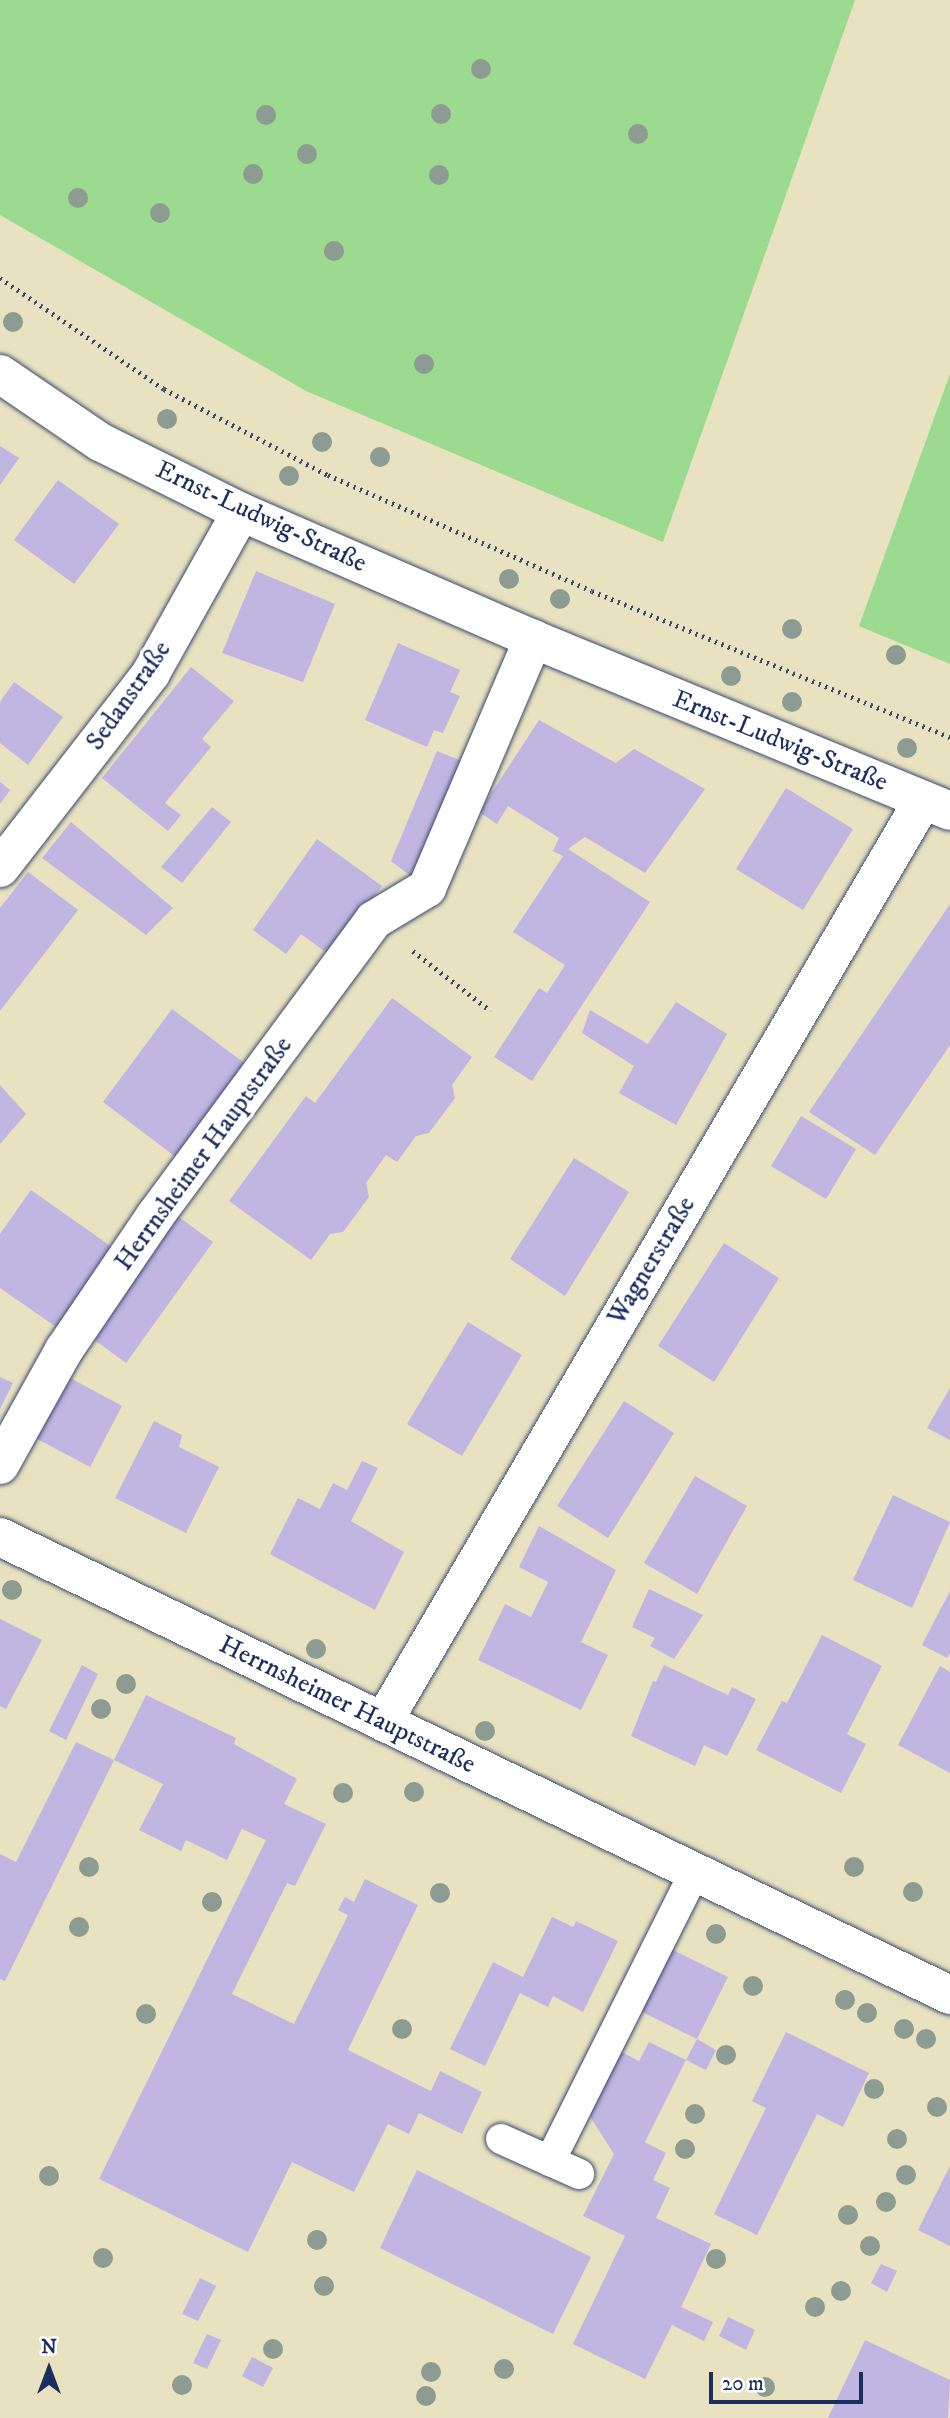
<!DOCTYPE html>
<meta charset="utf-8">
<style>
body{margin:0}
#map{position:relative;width:950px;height:2418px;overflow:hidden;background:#e9e2c1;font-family:"IM FELL DW Pica",serif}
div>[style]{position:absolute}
.green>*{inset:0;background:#9cda8f}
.building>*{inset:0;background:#c1b5e1}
.path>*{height:4.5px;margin-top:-2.25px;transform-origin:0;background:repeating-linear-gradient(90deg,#3a4a6d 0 2px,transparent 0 7px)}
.roads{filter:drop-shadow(0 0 2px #3a4a6d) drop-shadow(0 0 2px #3a4a6d)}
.service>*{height:30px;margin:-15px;padding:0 15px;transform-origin:15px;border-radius:15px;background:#fff}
.minor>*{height:38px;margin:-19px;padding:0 19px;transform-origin:19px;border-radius:19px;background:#fff}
.tertiary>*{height:38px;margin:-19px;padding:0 19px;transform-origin:19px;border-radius:19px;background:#fff}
.trees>*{width:20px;height:20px;margin:-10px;border-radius:50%;background:#8d9c93}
span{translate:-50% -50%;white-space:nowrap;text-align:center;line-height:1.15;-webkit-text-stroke:7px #fff;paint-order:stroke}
.street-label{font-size:26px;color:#1b2f5e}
.north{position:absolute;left:14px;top:2334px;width:70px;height:70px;-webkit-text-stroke:5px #fff;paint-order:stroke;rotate:0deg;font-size:19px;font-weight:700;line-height:28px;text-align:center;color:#1b2f5e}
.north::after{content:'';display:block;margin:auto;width:24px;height:32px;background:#1b2f5e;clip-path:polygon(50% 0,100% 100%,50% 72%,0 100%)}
.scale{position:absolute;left:709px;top:2372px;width:154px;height:32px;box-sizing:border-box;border:4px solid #1b2f5e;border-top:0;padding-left:9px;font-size:21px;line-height:24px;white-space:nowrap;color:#1b2f5e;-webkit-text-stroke:5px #fff;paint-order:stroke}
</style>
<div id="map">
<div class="green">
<i style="clip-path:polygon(0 0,855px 0,663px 542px,306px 391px,0 215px)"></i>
<i style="clip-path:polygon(950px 374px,950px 664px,859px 626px)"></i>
</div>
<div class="building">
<i style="clip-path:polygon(0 446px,19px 458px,0 485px)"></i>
<i style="clip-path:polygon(58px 480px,119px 524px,74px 584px,14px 540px)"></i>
<i style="clip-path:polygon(256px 571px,335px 604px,303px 682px,222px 653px)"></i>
<i style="clip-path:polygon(398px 643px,460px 670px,450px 692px,460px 696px,443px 733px,434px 730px,427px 747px,365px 720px)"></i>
<i style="clip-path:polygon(191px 667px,234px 701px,202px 739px,211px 747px,165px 803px,181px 815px,168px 831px,102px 778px)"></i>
<i style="clip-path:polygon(14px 682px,63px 717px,28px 765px,0 743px,0 702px)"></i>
<i style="clip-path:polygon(539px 720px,616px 763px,634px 749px,705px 789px,645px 873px,585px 837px,568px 849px,650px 902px,532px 1081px,494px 1057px,539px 988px,547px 993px,565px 965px,513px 932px,563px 856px,553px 851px,559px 838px,508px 806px,497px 824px,479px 812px)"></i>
<i style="clip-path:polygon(437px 751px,464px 762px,416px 880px,391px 861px)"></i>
<i style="clip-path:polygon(0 782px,10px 790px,0 804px)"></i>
<i style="clip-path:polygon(786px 788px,853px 829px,803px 910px,736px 869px)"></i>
<i style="clip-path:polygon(212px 807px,231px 822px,182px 883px,161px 867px)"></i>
<i style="clip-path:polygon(71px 822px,173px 908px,146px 935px,42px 858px)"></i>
<i style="clip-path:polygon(317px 839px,382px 886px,331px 956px,301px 934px,286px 954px,253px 930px)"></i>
<i style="clip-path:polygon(28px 872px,78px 910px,0 1011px,0 908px)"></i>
<i style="clip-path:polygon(950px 904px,950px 1045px,875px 1155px,809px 1112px)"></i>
<i style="clip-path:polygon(392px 998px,472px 1057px,452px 1085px,455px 1098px,429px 1133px,416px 1136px,397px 1162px,386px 1155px,366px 1183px,369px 1197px,343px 1232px,330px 1234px,311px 1260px,229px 1201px,306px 1096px,315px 1103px)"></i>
<i style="clip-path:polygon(676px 1002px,727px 1034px,676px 1125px,619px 1093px,634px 1066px,582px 1033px,590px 1010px,648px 1044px)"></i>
<i style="clip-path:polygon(172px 1009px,251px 1068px,181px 1161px,103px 1102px)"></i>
<i style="clip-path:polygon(0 1085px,26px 1114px,0 1144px)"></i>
<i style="clip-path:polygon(801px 1116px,856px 1149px,826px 1199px,771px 1166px)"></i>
<i style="clip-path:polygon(574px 1158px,629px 1192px,565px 1296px,510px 1259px)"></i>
<i style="clip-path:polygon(31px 1190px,116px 1250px,59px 1329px,0 1288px,0 1234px)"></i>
<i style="clip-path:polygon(172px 1212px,213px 1242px,126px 1363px,85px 1333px)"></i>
<i style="clip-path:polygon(724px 1243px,779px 1278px,714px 1382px,658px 1346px)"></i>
<i style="clip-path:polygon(468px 1322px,522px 1355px,462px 1456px,407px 1424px)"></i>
<i style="clip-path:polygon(61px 1373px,122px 1406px,90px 1467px,28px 1434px)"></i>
<i style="clip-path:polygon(0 1377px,13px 1383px,0 1409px)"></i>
<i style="clip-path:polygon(950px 1388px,950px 1440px,927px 1428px)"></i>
<i style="clip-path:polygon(624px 1401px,674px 1433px,608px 1538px,557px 1506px)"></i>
<i style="clip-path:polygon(154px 1421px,182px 1435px,179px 1447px,219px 1467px,186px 1533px,115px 1498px)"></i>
<i style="clip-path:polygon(362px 1461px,378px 1468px,351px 1521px,404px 1552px,375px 1610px,270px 1554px,298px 1498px,320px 1509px,333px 1483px,347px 1490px)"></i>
<i style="clip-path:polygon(695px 1476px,747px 1506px,697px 1594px,644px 1563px)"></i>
<i style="clip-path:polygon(893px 1495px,950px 1522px,912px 1608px,853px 1580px)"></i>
<i style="clip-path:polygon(539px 1526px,616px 1570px,581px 1642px,608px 1655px,581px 1710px,478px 1660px,505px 1604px,531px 1617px,548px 1582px,519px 1567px)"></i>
<i style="clip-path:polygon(649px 1589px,703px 1615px,674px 1659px,650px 1646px,655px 1638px,632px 1627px)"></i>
<i style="clip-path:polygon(950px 1591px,950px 1653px,947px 1658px,922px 1645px)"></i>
<i style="clip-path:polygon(0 1619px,42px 1640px,6px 1709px,0 1706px)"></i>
<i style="clip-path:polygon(822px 1635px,882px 1666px,847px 1734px,866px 1744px,841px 1793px,756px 1750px,782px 1701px,787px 1703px)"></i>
<i style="clip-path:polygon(82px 1665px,98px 1674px,66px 1740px,49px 1731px)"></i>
<i style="clip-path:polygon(664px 1665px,728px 1695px,732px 1687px,756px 1699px,727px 1756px,704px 1745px,695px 1766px,631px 1736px,653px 1681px,656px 1682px)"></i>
<i style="clip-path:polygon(940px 1666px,950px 1672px,950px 1773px,898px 1745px)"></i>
<i style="clip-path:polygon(146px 1695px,236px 1738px,234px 1744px,297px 1779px,284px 1804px,326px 1824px,295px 1886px,287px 1883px,232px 1994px,294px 2024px,348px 1915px,338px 1910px,345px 1897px,354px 1902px,365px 1879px,418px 1905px,348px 2050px,431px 2091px,440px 2071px,482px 2092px,462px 2134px,419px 2113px,409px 2134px,388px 2124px,354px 2192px,292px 2162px,248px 2252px,99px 2179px,266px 1840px,242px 1829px,227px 1860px,186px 1840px,181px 1851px,139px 1830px,163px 1784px,114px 1760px)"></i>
<i style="clip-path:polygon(76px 1742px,114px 1760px,5px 1981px,0 1979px,0 1854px,16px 1862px)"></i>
<i style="clip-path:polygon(552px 1917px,573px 1927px,576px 1921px,618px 1941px,583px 2012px,553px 1996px,548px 2007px,520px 1993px,485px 2066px,450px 2049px,493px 1962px,523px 1977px)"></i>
<i style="clip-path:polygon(671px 1949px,728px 1977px,697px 2039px,640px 2011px)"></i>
<i style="clip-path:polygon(786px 2032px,869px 2073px,843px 2127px,817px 2114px,757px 2235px,714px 2214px,766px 2108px,752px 2101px)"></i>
<i style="clip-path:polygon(697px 2039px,716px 2050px,706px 2070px,686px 2060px)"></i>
<i style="clip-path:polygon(649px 2042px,686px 2060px,645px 2142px,666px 2153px,653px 2180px,670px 2188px,656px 2218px,711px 2244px,681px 2307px,713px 2322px,704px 2341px,672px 2325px,645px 2379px,573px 2344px,625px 2236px,583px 2216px,614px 2154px,589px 2115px,620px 2051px,639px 2061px)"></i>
<i style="clip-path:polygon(950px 2166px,950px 2246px,918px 2230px)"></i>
<i style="clip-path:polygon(417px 2170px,591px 2257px,553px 2334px,380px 2248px)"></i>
<i style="clip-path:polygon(881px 2264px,897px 2271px,887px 2292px,871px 2283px)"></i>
<i style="clip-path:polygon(200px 2278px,216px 2286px,198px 2321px,182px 2314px)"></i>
<i style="clip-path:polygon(728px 2317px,755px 2330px,746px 2350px,719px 2336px)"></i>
<i style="clip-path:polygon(207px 2334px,221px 2340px,207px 2369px,193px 2363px)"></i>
<i style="clip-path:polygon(865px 2340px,950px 2380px,948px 2418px,828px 2418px)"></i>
<i style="clip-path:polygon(252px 2357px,273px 2368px,263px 2387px,242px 2376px)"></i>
</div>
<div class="path">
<i style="left:0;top:278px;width:198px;rotate:34.1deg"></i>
<i style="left:164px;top:389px;width:185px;rotate:27.7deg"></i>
<i style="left:328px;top:475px;width:288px;rotate:23.7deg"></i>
<i style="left:592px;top:591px;width:387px;rotate:22.2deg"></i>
<i style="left:413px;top:951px;width:98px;rotate:37.6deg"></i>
</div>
<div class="roads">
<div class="service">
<i style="left:501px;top:2139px;width:54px;rotate:24.2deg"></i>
<i style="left:550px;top:2161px;width:323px;rotate:-63.4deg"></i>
<i style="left:550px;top:2161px;width:32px;rotate:24deg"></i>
</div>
<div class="minor">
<i style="left:0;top:374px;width:121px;rotate:34.2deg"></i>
<i style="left:100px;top:442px;width:157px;rotate:26.4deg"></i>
<i style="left:241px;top:512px;width:318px;rotate:23.5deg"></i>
<i style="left:533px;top:639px;width:451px;rotate:22.4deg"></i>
<i style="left:0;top:868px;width:247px;rotate:-52.2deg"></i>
<i style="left:151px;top:673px;width:184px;rotate:-60.8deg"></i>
<i style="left:0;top:1465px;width:132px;rotate:-60.9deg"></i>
<i style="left:64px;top:1350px;width:162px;rotate:-55.8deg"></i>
<i style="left:155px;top:1216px;width:368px;rotate:-53.5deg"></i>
<i style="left:374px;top:920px;width:62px;rotate:-31.1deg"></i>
<i style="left:427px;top:888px;width:271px;rotate:-66.9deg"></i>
<i style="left:383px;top:1722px;width:1068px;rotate:-59.64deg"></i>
</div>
<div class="tertiary">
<i style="left:0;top:1537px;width:1055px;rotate:25.74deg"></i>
</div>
</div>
<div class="trees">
<i style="left:481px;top:69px"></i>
<i style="left:441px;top:114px"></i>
<i style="left:266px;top:115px"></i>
<i style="left:638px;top:134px"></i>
<i style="left:307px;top:154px"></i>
<i style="left:253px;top:174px"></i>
<i style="left:439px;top:175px"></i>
<i style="left:78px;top:198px"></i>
<i style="left:160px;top:213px"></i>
<i style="left:334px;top:251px"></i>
<i style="left:13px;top:322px"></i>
<i style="left:424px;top:364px"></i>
<i style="left:167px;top:419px"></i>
<i style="left:322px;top:442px"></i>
<i style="left:380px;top:457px"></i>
<i style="left:289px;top:476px"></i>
<i style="left:509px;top:579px"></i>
<i style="left:560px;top:599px"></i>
<i style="left:792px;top:629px"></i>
<i style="left:896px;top:655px"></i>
<i style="left:731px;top:676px"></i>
<i style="left:792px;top:702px"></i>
<i style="left:907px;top:748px"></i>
<i style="left:12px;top:1590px"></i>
<i style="left:316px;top:1649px"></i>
<i style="left:126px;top:1684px"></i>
<i style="left:101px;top:1709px"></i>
<i style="left:485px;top:1731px"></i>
<i style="left:414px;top:1792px"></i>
<i style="left:343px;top:1793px"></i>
<i style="left:89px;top:1867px"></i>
<i style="left:854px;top:1867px"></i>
<i style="left:913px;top:1892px"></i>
<i style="left:440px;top:1893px"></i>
<i style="left:212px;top:1902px"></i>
<i style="left:79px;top:1927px"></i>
<i style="left:716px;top:1934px"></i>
<i style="left:753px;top:1986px"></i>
<i style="left:845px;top:2000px"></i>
<i style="left:867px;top:2013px"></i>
<i style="left:146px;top:2014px"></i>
<i style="left:402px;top:2029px"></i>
<i style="left:904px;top:2029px"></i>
<i style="left:926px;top:2039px"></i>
<i style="left:726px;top:2055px"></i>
<i style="left:874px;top:2089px"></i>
<i style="left:937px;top:2107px"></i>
<i style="left:695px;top:2114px"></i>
<i style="left:897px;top:2139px"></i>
<i style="left:685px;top:2149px"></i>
<i style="left:906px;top:2175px"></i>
<i style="left:49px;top:2176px"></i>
<i style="left:886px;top:2202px"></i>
<i style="left:848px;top:2215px"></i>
<i style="left:317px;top:2240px"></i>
<i style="left:870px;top:2246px"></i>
<i style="left:103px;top:2258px"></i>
<i style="left:716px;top:2259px"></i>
<i style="left:324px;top:2286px"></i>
<i style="left:841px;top:2291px"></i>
<i style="left:815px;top:2307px"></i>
<i style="left:273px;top:2349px"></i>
<i style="left:504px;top:2369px"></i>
<i style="left:431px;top:2372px"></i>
<i style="left:182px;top:2385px"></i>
<i style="left:765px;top:2387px"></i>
<i style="left:426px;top:2396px"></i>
</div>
<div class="street-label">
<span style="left:261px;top:517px;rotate:25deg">Ernst-Ludwig-Straße</span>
<span style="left:129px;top:696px;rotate:-55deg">Sedanstraße</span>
<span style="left:780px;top:741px;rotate:22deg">Ernst-Ludwig-Straße</span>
<span style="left:204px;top:1154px;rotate:-54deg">Herrnsheimer Hauptstraße</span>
<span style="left:652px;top:1261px;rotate:-59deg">Wagnerstraße</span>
<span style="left:347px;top:1705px;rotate:26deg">Herrnsheimer Hauptstraße</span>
</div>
<div class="north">N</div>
<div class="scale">20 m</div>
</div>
